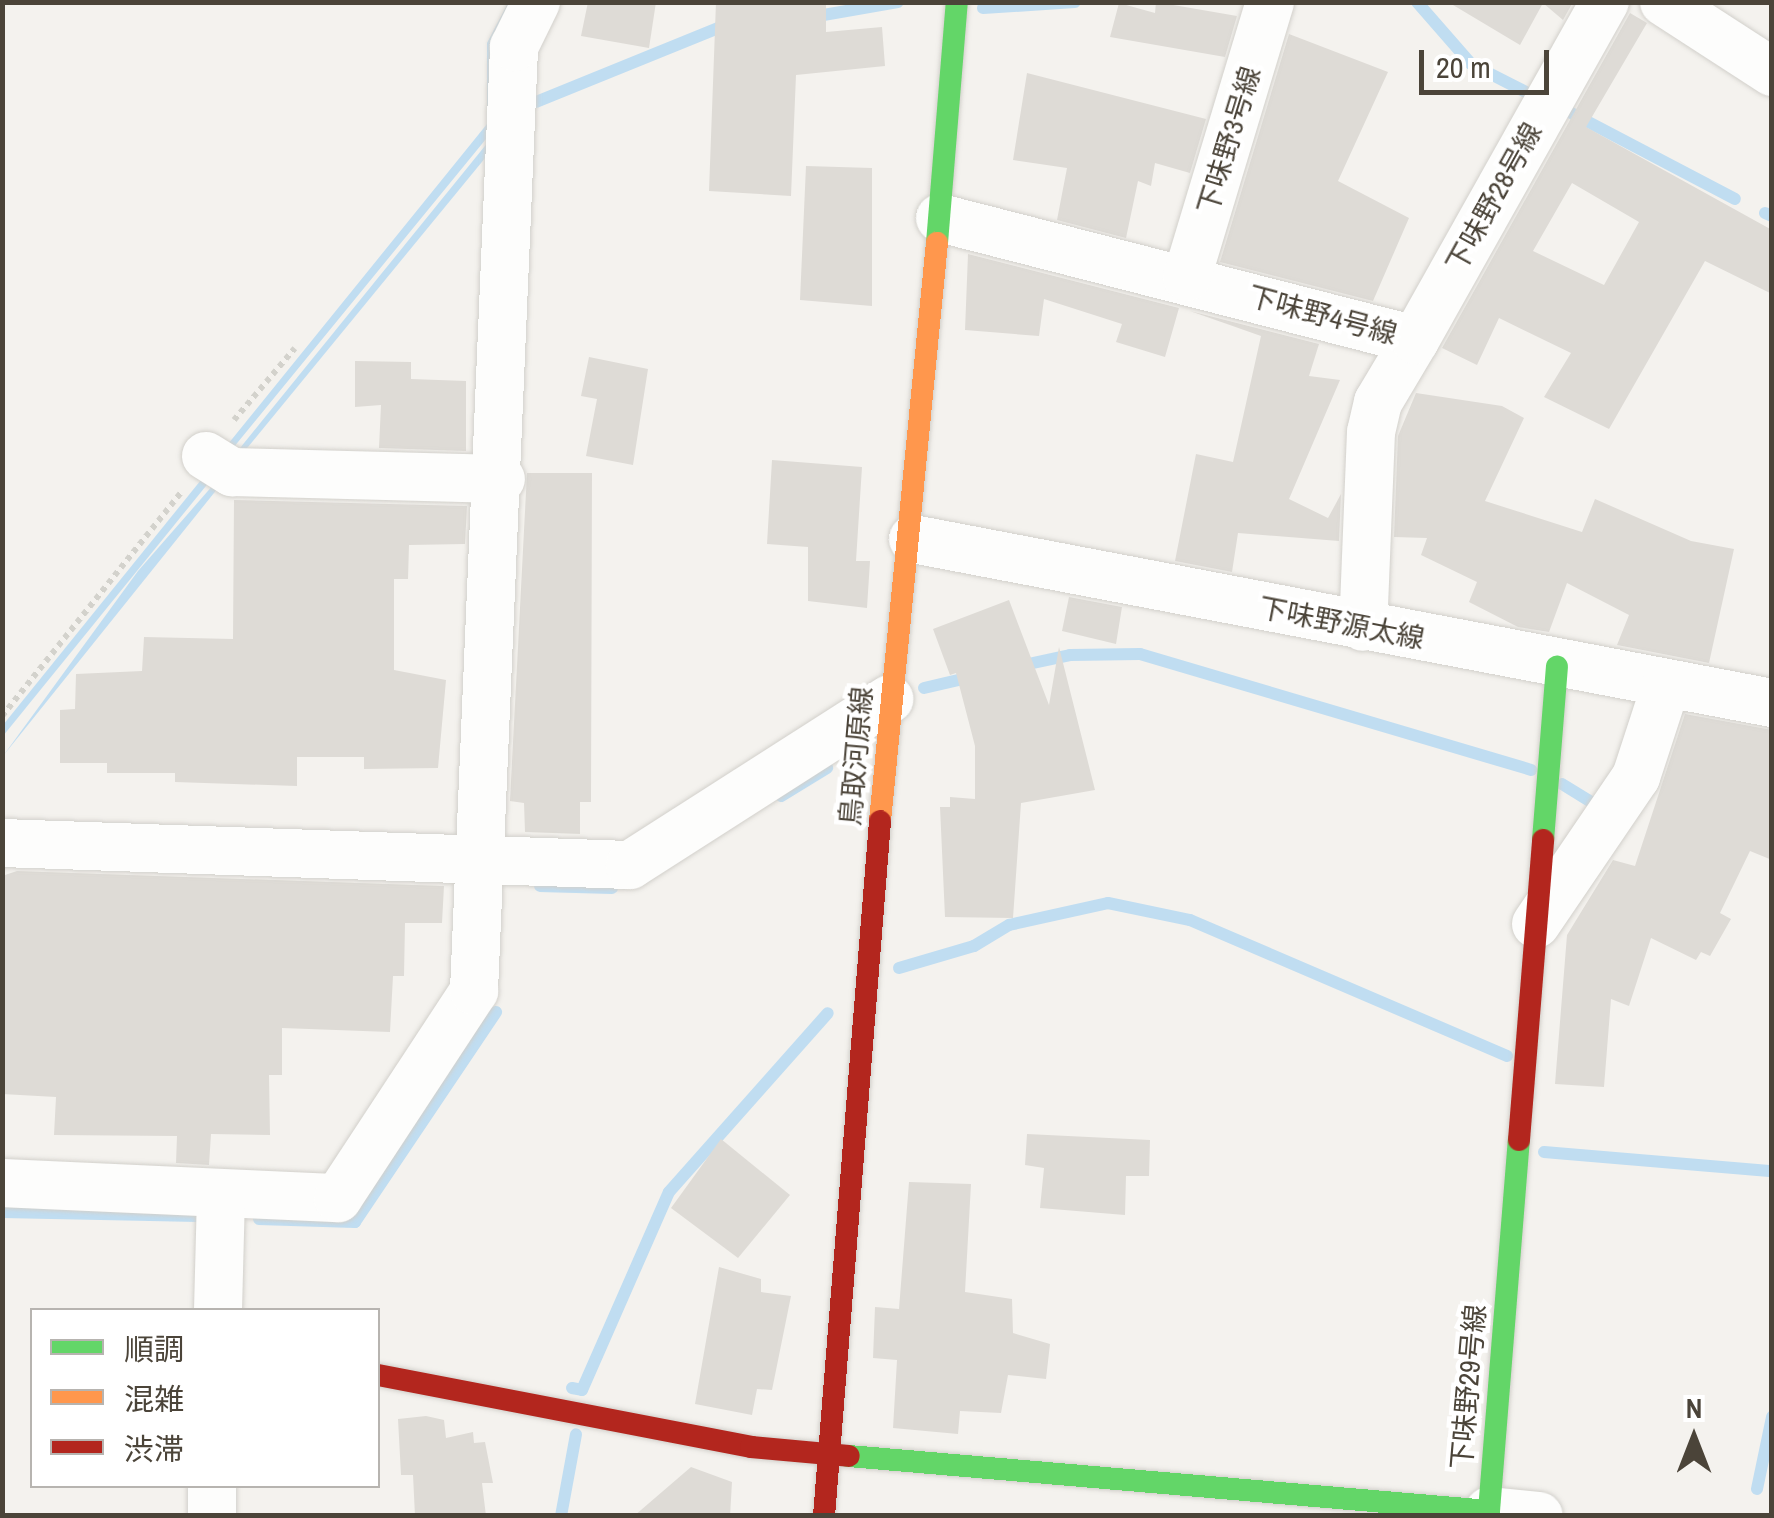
<!DOCTYPE html>
<meta charset="utf-8">
<style>
body{margin:0}
#map{position:relative;width:1774px;height:1518px;overflow:hidden;background:#f4f2ee;font-family:"Archivo Narrow","Noto Sans JP",sans-serif}
div>[style]{position:absolute}
.water>*{inset:0;background:#c0ddf1}
.stream>*{height:12px;margin:-6px;padding:0 6px;transform-origin:6px;border-radius:6px;background:#c0ddf1}
.building>*{inset:0;background:#dedbd6}
.path>*{height:6px;margin-top:-3px;transform-origin:0;background:repeating-linear-gradient(90deg,#d3d2cc 0 5px,transparent 0 10px)}
.roads{filter:drop-shadow(0 0 2px #d2d0cb) drop-shadow(0 0 2px #d2d0cb)}
.street>*{height:48px;margin:-24px;padding:0 24px;transform-origin:24px;border-radius:24px;background:#fdfdfc}
.fast>*{height:22px;margin:-11px;padding:0 11px;transform-origin:11px;border-radius:11px;background:#63d668}
.slow>*{height:22px;margin:-11px;padding:0 11px;transform-origin:11px;border-radius:11px;background:#ff974d}
.jam>*{height:22px;margin:-11px;padding:0 11px;transform-origin:11px;border-radius:11px;background:#b3261e}
span{translate:-50% -50%;white-space:nowrap;text-align:center;line-height:1.15;-webkit-text-stroke:9px #fff;paint-order:stroke}
.street-label{font-size:28px;color:#4b4439}
.frame{position:absolute;inset:0;border:5px solid #4b4439;pointer-events:none}
.legend{position:absolute;left:30px;top:1308px;width:350px;height:180px;box-sizing:border-box;background:#fff;border:2px solid #b7b4b0;margin:0;padding:12px 18px;list-style:none;font-size:30px;color:#4b4439}
.legend li{display:flex;align-items:center;gap:20px;height:50px}
.legend b{width:50px;border:2px solid #b7b4b0}
.north{position:absolute;left:1644px;top:1388px;width:100px;height:100px;-webkit-text-stroke:8px #fff;paint-order:stroke;rotate:0deg;font-size:28px;font-weight:700;line-height:40px;text-align:center;color:#4b4439}
.north::after{content:'';display:block;margin:auto;width:35px;height:45px;background:#4b4439;clip-path:polygon(50% 0,100% 100%,50% 72%,0 100%)}
.scale{position:absolute;left:1419px;top:50px;width:130px;height:45px;box-sizing:border-box;border:5px solid #4b4439;border-top:0;padding-left:12px;font-size:30px;line-height:35px;white-space:nowrap;color:#4b4439;-webkit-text-stroke:8px #fff;paint-order:stroke}
</style>
<div id="map">
<div class="water">
<i style="clip-path:polygon(508px 3px,517px 3px,495px 128px,229px 453px,224px 449px,487px 124px,487px 43px)"></i>
<i style="clip-path:polygon(489px 141px,495px 146px,239px 458px,236px 453px)"></i>
<i style="clip-path:polygon(205px 475px,210px 481px,3px 736px,3px 725px)"></i>
<i style="clip-path:polygon(214px 484px,218px 488px,3px 756px,138px 571px)"></i>
</div>
<div class="stream">
<i style="left:1417px;top:2px;width:82px;rotate:48.9deg"></i>
<i style="left:1471px;top:64px;width:64px;rotate:27deg"></i>
<i style="left:983px;top:8px;width:92px;rotate:-3.7deg"></i>
<i style="left:812px;top:17px;width:87px;rotate:-9.9deg"></i>
<i style="left:536px;top:102px;width:207px;rotate:-22.1deg"></i>
<i style="left:1556px;top:105px;width:202px;rotate:27.7deg"></i>
<i style="left:1765px;top:213px;width:8px;rotate:23deg"></i>
<i style="left:1019px;top:666px;width:52px;rotate:-12.2deg"></i>
<i style="left:1070px;top:655px;width:70px;rotate:-0.8deg"></i>
<i style="left:1140px;top:654px;width:408px;rotate:16.5deg"></i>
<i style="left:924px;top:688px;width:48px;rotate:-13.2deg"></i>
<i style="left:1562px;top:784px;width:46px;rotate:31.6deg"></i>
<i style="left:781px;top:796px;width:54px;rotate:-31.3deg"></i>
<i style="left:540px;top:886px;width:72px;rotate:1.6deg"></i>
<i style="left:899px;top:968px;width:78px;rotate:-16.3deg"></i>
<i style="left:974px;top:946px;width:41px;rotate:-31deg"></i>
<i style="left:1009px;top:925px;width:101px;rotate:-12.5deg"></i>
<i style="left:1108px;top:903px;width:84px;rotate:11.7deg"></i>
<i style="left:1190px;top:920px;width:345px;rotate:23.2deg"></i>
<i style="left:1544px;top:1152px;width:229px;rotate:4.8deg"></i>
<i style="left:2px;top:1212px;width:197px;rotate:1.2deg"></i>
<i style="left:259px;top:1219px;width:96px;rotate:1.8deg"></i>
<i style="left:355px;top:1222px;width:253px;rotate:-56.1deg"></i>
<i style="left:572px;top:1388px;width:10px;rotate:11deg"></i>
<i style="left:582px;top:1390px;width:216px;rotate:-66.3deg"></i>
<i style="left:669px;top:1192px;width:239px;rotate:-48.4deg"></i>
<i style="left:1757px;top:1489px;width:74px;rotate:-78.2deg"></i>
<i style="left:561px;top:1516px;width:83px;rotate:-79.6deg"></i>
</div>
<div class="building">
<i style="clip-path:polygon(588px 2px,656px 2px,649px 48px,581px 36px)"></i>
<i style="clip-path:polygon(716px 2px,826px 2px,826px 32px,882px 27px,885px 66px,796px 75px,791px 196px,709px 191px)"></i>
<i style="clip-path:polygon(1156px 2px,1237px 16px,1225px 57px,1110px 37px,1119px 3px,1155px 13px)"></i>
<i style="clip-path:polygon(1448px 2px,1573px 2px,1563px 20px,1543px 3px,1520px 45px)"></i>
<i style="clip-path:polygon(evenodd,1630px 13px,1647px 23px,1586px 127px,1772px 230px,1772px 294px,1705px 261px,1609px 429px,1544px 397px,1571px 353px,1499px 318px,1477px 365px,1442px 348px,1630px 13px,1572px 183px,1639px 222px,1604px 285px,1533px 251px,1572px 183px)"></i>
<i style="clip-path:polygon(1289px 34px,1388px 72px,1338px 181px,1409px 218px,1373px 301px,1220px 262px)"></i>
<i style="clip-path:polygon(1027px 73px,1206px 119px,1190px 173px,1155px 163px,1151px 186px,1138px 181px,1126px 238px,1057px 220px,1067px 168px,1013px 160px)"></i>
<i style="clip-path:polygon(806px 166px,872px 168px,872px 306px,800px 300px)"></i>
<i style="clip-path:polygon(968px 254px,1179px 308px,1165px 357px,1116px 342px,1122px 324px,1044px 299px,1039px 336px,965px 330px)"></i>
<i style="clip-path:polygon(1190px 311px,1319px 344px,1309px 376px,1340px 380px,1289px 499px,1328px 518px,1341px 494px,1339px 541px,1238px 533px,1232px 572px,1175px 561px,1196px 454px,1233px 462px,1261px 336px)"></i>
<i style="clip-path:polygon(589px 357px,648px 369px,633px 465px,586px 456px,597px 399px,581px 396px)"></i>
<i style="clip-path:polygon(355px 361px,411px 362px,411px 379px,466px 381px,466px 451px,379px 448px,381px 405px,355px 407px)"></i>
<i style="clip-path:polygon(1416px 393px,1502px 406px,1524px 418px,1485px 501px,1582px 532px,1595px 499px,1691px 541px,1734px 549px,1709px 663px,1617px 645px,1629px 615px,1567px 583px,1549px 632px,1518px 627px,1469px 602px,1477px 582px,1421px 555px,1427px 538px,1394px 537px,1398px 436px)"></i>
<i style="clip-path:polygon(772px 460px,862px 467px,856px 561px,870px 561px,867px 608px,808px 601px,808px 547px,767px 544px)"></i>
<i style="clip-path:polygon(527px 473px,592px 473px,591px 802px,580px 802px,580px 834px,525px 832px,524px 803px,510px 801px)"></i>
<i style="clip-path:polygon(234px 500px,467px 506px,465px 544px,409px 545px,408px 579px,394px 579px,394px 670px,446px 680px,438px 768px,364px 769px,364px 757px,297px 757px,297px 786px,175px 782px,175px 773px,107px 773px,107px 763px,60px 763px,60px 710px,75px 709px,76px 674px,142px 671px,144px 637px,233px 639px)"></i>
<i style="clip-path:polygon(1069px 597px,1122px 607px,1116px 644px,1062px 631px)"></i>
<i style="clip-path:polygon(1009px 600px,1049px 705px,1059px 647px,1095px 790px,1021px 803px,1013px 918px,945px 917px,940px 807px,950px 807px,950px 797px,975px 799px,975px 746px,956px 673px,950px 675px,933px 629px)"></i>
<i style="clip-path:polygon(1685px 714px,1772px 730px,1772px 860px,1750px 851px,1720px 913px,1731px 919px,1710px 956px,1701px 952px,1696px 960px,1651px 938px,1629px 1006px,1611px 999px,1604px 1087px,1555px 1084px,1567px 935px,1613px 860px,1635px 866px)"></i>
<i style="clip-path:polygon(17px 871px,444px 886px,442px 923px,405px 923px,404px 976px,393px 976px,390px 1032px,282px 1028px,282px 1075px,269px 1075px,270px 1135px,211px 1134px,209px 1165px,176px 1163px,177px 1136px,54px 1135px,56px 1097px,2px 1094px,2px 876px)"></i>
<i style="clip-path:polygon(1027px 1134px,1150px 1140px,1149px 1176px,1126px 1176px,1125px 1215px,1040px 1208px,1044px 1168px,1025px 1165px)"></i>
<i style="clip-path:polygon(721px 1139px,790px 1195px,738px 1258px,671px 1208px)"></i>
<i style="clip-path:polygon(909px 1182px,971px 1184px,965px 1292px,1012px 1299px,1013px 1333px,1050px 1344px,1046px 1379px,1008px 1375px,1001px 1413px,960px 1411px,958px 1434px,893px 1428px,897px 1360px,873px 1358px,875px 1307px,899px 1309px)"></i>
<i style="clip-path:polygon(719px 1267px,761px 1279px,761px 1292px,791px 1296px,772px 1390px,757px 1389px,752px 1415px,695px 1404px)"></i>
<i style="clip-path:polygon(426px 1416px,444px 1420px,446px 1438px,473px 1432px,474px 1443px,485px 1442px,493px 1483px,482px 1483px,486px 1516px,415px 1516px,413px 1475px,401px 1475px,398px 1419px)"></i>
<i style="clip-path:polygon(691px 1467px,732px 1482px,730px 1516px,634px 1516px)"></i>
</div>
<div class="path">
<i style="left:234px;top:420px;width:94px;rotate:-49.7deg"></i>
<i style="left:2px;top:716px;width:288px;rotate:-51.3deg"></i>
</div>
<div class="roads">
<div class="street">
<i style="left:1664px;top:2px;width:129px;rotate:32.9deg"></i>
<i style="left:940px;top:218px;width:490px;rotate:14.4deg"></i>
<i style="left:1415px;top:340px;width:72px;rotate:120.8deg"></i>
<i style="left:1378px;top:402px;width:31px;rotate:103deg"></i>
<i style="left:1371px;top:432px;width:195px;rotate:92.3deg"></i>
<i style="left:1187px;top:277px;width:287px;rotate:-73.2deg"></i>
<i style="left:1415px;top:340px;width:388px;rotate:-60.7deg"></i>
<i style="left:206px;top:456px;width:31px;rotate:32deg"></i>
<i style="left:232px;top:472px;width:269px;rotate:1.5deg"></i>
<i style="left:913px;top:539px;width:875px;rotate:10.81deg"></i>
<i style="left:2px;top:843px;width:628px;rotate:2.01deg"></i>
<i style="left:630px;top:865px;width:308px;rotate:-32.6deg"></i>
<i style="left:1536px;top:924px;width:178px;rotate:-55.8deg"></i>
<i style="left:1636px;top:777px;width:97px;rotate:-71.9deg"></i>
<i style="left:2px;top:1183px;width:336px;rotate:2.6deg"></i>
<i style="left:338px;top:1198px;width:248px;rotate:-56.7deg"></i>
<i style="left:474px;top:991px;width:945px;rotate:-87.57deg"></i>
<i style="left:514px;top:47px;width:50px;rotate:-63.9deg"></i>
<i style="left:218px;top:1310px;width:115px;rotate:-88.5deg"></i>
<i style="left:1489px;top:1511px;width:50px;rotate:5.7deg"></i>
<i style="left:212px;top:1516px;width:30px;rotate:-90deg"></i>
</div>
<div class="fast">
<i style="left:937px;top:243px;width:242px;rotate:-85.3deg"></i>
<i style="left:1543px;top:840px;width:174px;rotate:-85.4deg"></i>
<i style="left:849px;top:1456px;width:642px;rotate:4.91deg"></i>
<i style="left:1489px;top:1511px;width:372px;rotate:-85.4deg"></i>
</div>
<div class="slow">
<i style="left:880px;top:821px;width:581px;rotate:-84.37deg"></i>
</div>
<div class="jam">
<i style="left:1519px;top:1140px;width:301px;rotate:-85.4deg"></i>
<i style="left:378px;top:1375px;width:380px;rotate:10.9deg"></i>
<i style="left:751px;top:1447px;width:98px;rotate:5.2deg"></i>
<i style="left:824px;top:1516px;width:697px;rotate:-85.39deg"></i>
</div>
</div>
<div class="street-label">
<span style="left:1229px;top:140px;rotate:-73deg">下味野3号線</span>
<span style="left:1494px;top:197px;rotate:-61deg">下味野28号線</span>
<span style="left:1323px;top:315px;rotate:15deg">下味野4号線</span>
<span style="left:1342px;top:623px;rotate:11deg">下味野源太線</span>
<span style="left:856px;top:756px;rotate:-85deg">鳥取河原線</span>
<span style="left:1468px;top:1387px;rotate:-85deg">下味野29号線</span>
</div>
<div class="frame"></div>
<ul class="legend">
<li><b style="height:12px;background:#63d668"></b>順調</li>
<li><b style="height:12px;background:#ff974d"></b>混雑</li>
<li><b style="height:12px;background:#b3261e"></b>渋滞</li>
</ul>
<div class="north">N</div>
<div class="scale">20 m</div>
</div>
